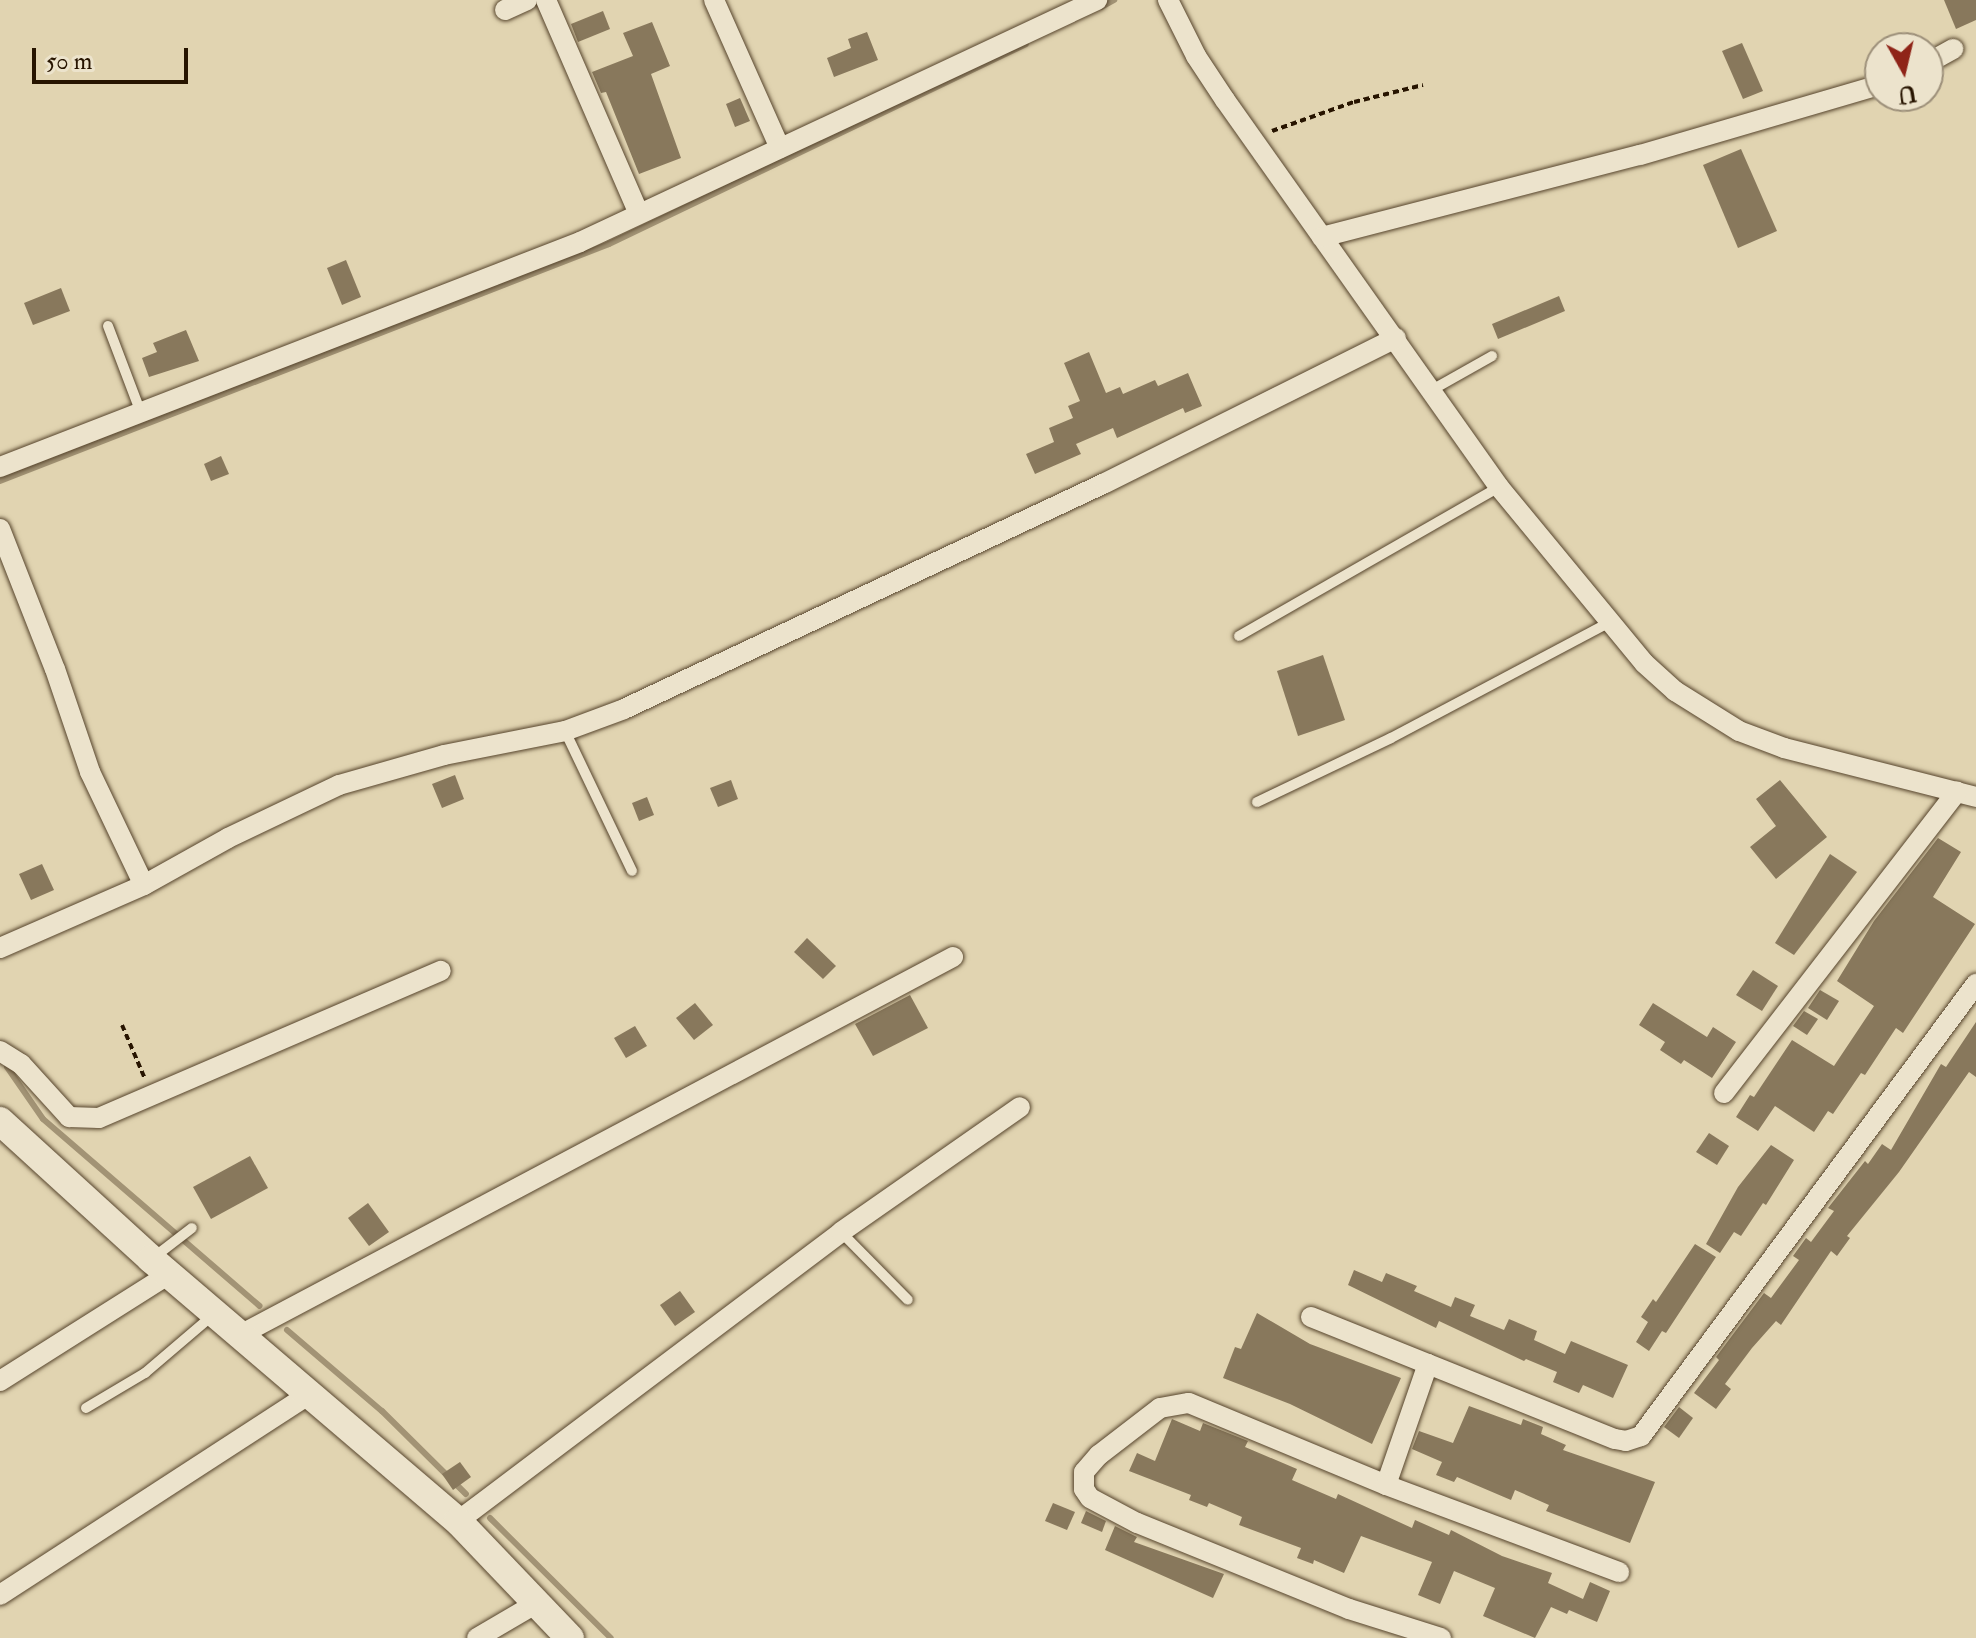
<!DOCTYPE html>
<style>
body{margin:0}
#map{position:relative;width:1976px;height:1638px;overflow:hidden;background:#e1d4b1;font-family:"IM FELL Double Pica",serif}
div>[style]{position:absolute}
.stream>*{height:6px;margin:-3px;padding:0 3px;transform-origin:3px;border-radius:3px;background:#a29375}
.building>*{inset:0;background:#88785c}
.path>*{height:4px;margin-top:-2px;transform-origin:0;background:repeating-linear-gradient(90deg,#271400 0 6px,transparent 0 10px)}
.roads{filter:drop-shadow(0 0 2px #56442c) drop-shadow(0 0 2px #56442c)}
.lane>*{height:10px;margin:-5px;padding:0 5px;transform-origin:5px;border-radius:5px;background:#ece3cc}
.street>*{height:20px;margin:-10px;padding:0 10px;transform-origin:10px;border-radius:10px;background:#ece3cc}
.secondary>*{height:28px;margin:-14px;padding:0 14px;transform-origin:14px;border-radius:14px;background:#ece3cc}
span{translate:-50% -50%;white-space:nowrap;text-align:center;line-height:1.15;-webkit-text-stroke:6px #ece3cc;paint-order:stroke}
.north{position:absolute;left:1864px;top:32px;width:80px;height:80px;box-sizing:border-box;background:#ece3cc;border:2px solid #9d907a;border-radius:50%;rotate:172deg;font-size:22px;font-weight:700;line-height:32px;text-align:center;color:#271400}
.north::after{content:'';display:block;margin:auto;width:28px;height:36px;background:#8f2418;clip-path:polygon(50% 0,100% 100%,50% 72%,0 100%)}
.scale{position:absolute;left:32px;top:48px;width:156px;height:36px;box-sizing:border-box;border:4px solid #271400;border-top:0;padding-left:10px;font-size:24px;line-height:28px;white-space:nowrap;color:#271400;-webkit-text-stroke:6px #ece3cc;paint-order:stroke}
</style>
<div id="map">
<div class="stream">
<i style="left:1101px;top:7px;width:15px;rotate:-28deg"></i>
<i style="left:0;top:481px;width:653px;rotate:-21.26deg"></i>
<i style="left:609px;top:244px;width:462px;rotate:-25.6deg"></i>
<i style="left:7px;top:1067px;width:63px;rotate:55.3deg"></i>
<i style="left:43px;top:1119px;width:286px;rotate:40.8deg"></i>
<i style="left:287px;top:1330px;width:125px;rotate:40.5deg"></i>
<i style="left:382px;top:1411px;width:118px;rotate:44.7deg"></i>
<i style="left:490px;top:1518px;width:170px;rotate:44.8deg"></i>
</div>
<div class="building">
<i style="clip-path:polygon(1944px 0,1976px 0,1976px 20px,1956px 29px)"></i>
<i style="clip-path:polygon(603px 11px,610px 29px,578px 42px,571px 24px)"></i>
<i style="clip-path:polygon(652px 22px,670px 66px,651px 74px,681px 158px,639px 174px,606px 92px,601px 93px,592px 72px,633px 56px,623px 33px)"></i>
<i style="clip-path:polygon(867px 32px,878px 60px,834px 77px,827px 58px,851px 48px,848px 39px)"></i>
<i style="clip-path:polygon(1742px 43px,1763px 91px,1743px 99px,1722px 51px)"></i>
<i style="clip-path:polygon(740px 98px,750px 121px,735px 127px,726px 104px)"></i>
<i style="clip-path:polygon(1741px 149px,1777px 231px,1738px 248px,1703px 165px)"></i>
<i style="clip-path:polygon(346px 260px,361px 297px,342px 305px,327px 268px)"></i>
<i style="clip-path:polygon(61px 288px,70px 311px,33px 325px,24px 303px)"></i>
<i style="clip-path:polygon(1559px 296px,1565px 311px,1498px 339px,1492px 324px)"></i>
<i style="clip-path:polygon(186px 330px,199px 361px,149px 377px,142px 358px,157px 352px,153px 343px)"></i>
<i style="clip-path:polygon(1089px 352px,1106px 393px,1120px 387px,1123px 394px,1155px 380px,1158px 386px,1188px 373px,1202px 406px,1185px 413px,1183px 408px,1117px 438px,1113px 428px,1076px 444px,1081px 454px,1035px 474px,1026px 454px,1054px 442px,1049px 428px,1073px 418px,1068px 406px,1080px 401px,1064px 363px)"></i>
<i style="clip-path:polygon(221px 456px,229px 474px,211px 481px,204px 464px)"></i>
<i style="clip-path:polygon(1323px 655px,1345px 720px,1298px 736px,1277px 671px)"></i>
<i style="clip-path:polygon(455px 775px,464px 799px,442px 808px,432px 784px)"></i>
<i style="clip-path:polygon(731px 780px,738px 799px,718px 807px,710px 788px)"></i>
<i style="clip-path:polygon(1780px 780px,1827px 837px,1776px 879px,1750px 847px,1776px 826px,1756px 799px)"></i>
<i style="clip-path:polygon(647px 797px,654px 815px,639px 821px,632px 803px)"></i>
<i style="clip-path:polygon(1938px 838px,1961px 852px,1933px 897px,1975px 924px,1903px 1033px,1896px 1028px,1865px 1075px,1861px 1073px,1833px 1114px,1828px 1111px,1814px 1132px,1775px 1106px,1758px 1131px,1736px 1117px,1750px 1095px,1754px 1097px,1792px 1040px,1834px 1066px,1874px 1006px,1837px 981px,1874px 921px)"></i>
<i style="clip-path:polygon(1830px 854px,1857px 872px,1794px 955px,1775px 943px)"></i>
<i style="clip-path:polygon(42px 864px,54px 890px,31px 900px,19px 874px)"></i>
<i style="clip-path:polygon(807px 938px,836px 966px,823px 979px,794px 952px)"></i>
<i style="clip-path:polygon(1753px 970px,1778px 986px,1762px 1011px,1736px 995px)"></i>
<i style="clip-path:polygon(1820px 990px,1839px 1001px,1827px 1020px,1808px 1008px)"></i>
<i style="clip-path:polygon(910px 995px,928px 1028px,873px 1056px,855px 1024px)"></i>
<i style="clip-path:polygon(695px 1003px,713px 1025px,694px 1040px,676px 1018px)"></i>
<i style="clip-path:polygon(1653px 1003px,1707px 1037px,1713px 1027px,1736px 1042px,1712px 1078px,1684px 1060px,1681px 1064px,1660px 1050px,1665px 1042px,1639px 1025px)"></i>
<i style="clip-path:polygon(1804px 1011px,1818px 1019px,1807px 1035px,1793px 1026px)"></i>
<i style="clip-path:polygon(1976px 1022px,1976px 1077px,1969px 1072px,1899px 1172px,1847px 1236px,1850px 1238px,1837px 1256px,1831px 1251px,1781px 1325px,1776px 1321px,1752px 1348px,1725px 1384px,1731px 1389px,1716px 1409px,1694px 1393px,1719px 1360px,1716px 1357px,1764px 1293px,1771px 1298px,1799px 1260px,1793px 1256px,1806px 1238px,1811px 1242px,1834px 1211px,1828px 1208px,1865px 1161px,1868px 1164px,1882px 1144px,1891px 1150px,1941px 1064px,1946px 1067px)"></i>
<i style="clip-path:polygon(635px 1026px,647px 1046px,626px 1058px,614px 1038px)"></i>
<i style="clip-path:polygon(1709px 1133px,1729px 1146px,1717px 1165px,1696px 1152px)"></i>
<i style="clip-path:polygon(1771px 1145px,1794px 1160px,1766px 1205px,1763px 1203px,1741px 1236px,1734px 1232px,1720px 1253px,1706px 1244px,1738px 1187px)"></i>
<i style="clip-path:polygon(250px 1156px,268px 1188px,211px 1219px,193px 1187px)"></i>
<i style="clip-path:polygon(368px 1203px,389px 1232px,369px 1246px,348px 1218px)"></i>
<i style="clip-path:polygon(1695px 1244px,1716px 1257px,1666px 1333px,1662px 1331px,1649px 1351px,1636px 1342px,1648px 1322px,1641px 1317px,1653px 1299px,1656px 1302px)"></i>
<i style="clip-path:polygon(1354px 1270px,1382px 1282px,1386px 1273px,1417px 1286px,1414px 1291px,1451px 1307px,1455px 1297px,1475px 1305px,1470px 1316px,1504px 1330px,1509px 1319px,1537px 1331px,1534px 1340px,1565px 1354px,1571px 1341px,1628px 1365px,1613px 1398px,1583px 1385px,1579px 1393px,1553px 1382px,1557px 1372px,1526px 1359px,1524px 1361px,1439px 1321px,1436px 1328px,1348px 1285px)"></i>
<i style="clip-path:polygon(680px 1291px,695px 1312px,675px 1326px,660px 1305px)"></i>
<i style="clip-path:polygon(1257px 1313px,1310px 1344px,1401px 1378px,1372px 1444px,1290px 1404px,1223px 1378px,1235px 1347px,1241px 1349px)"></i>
<i style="clip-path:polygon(1469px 1406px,1521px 1425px,1523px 1419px,1543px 1427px,1541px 1434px,1566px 1445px,1563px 1450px,1655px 1482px,1630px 1543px,1546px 1511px,1549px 1505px,1515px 1490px,1511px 1500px,1457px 1477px,1454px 1482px,1436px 1475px,1442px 1462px,1412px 1449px,1419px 1431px,1453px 1443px)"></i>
<i style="clip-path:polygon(1679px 1407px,1693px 1418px,1679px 1438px,1664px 1427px)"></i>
<i style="clip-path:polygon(1172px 1419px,1200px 1431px,1203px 1423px,1248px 1441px,1245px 1447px,1297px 1469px,1292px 1480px,1336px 1499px,1338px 1494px,1412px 1528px,1415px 1520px,1449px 1535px,1451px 1530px,1502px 1556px,1552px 1573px,1548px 1583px,1583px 1599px,1590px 1582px,1610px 1591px,1597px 1622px,1569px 1610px,1567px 1614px,1551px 1607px,1535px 1638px,1483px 1616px,1495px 1588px,1454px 1571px,1440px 1604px,1418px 1595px,1432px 1562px,1361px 1536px,1344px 1573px,1314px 1560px,1313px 1564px,1297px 1558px,1301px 1548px,1239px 1525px,1242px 1517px,1209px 1503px,1207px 1507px,1189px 1500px,1191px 1495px,1129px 1471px,1137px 1453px,1155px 1461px)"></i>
<i style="clip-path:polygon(460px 1462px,471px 1477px,453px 1490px,442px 1474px)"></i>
<i style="clip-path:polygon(1053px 1503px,1075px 1512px,1067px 1530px,1045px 1521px)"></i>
<i style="clip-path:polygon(1086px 1511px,1106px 1521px,1102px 1532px,1081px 1523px)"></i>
<i style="clip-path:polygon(1115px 1526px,1137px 1537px,1134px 1542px,1224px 1574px,1213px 1598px,1105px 1550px)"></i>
</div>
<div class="path">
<i style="left:1272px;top:131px;width:87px;rotate:-19.5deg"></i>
<i style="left:1354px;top:102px;width:71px;rotate:-13.8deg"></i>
<i style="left:122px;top:1025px;width:59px;rotate:66.9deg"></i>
</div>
<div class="roads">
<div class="lane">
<i style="left:108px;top:326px;width:93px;rotate:69.2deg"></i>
<i style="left:1432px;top:390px;width:69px;rotate:-29.5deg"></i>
<i style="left:1239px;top:636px;width:300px;rotate:-29.8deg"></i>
<i style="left:565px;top:731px;width:155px;rotate:64.4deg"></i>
<i style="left:1257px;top:802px;width:148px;rotate:-25.5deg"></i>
<i style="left:1391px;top:738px;width:248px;rotate:-27.9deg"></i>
<i style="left:841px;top:1232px;width:95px;rotate:45.4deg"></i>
<i style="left:153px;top:1258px;width:49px;rotate:-37.6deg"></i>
<i style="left:86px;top:1408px;width:69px;rotate:-30.7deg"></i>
<i style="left:145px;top:1373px;width:89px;rotate:-40.5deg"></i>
</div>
<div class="street">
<i style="left:546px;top:0;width:233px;rotate:66.5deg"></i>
<i style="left:714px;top:0;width:162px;rotate:66deg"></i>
<i style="left:1168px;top:0;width:63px;rotate:63.4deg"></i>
<i style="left:1196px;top:56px;width:53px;rotate:56.6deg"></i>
<i style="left:1225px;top:100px;width:474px;rotate:54.7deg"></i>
<i style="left:1499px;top:487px;width:228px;rotate:50.5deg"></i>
<i style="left:1644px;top:663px;width:42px;rotate:42.1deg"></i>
<i style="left:1675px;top:691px;width:75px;rotate:32deg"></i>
<i style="left:1739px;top:731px;width:48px;rotate:20.7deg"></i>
<i style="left:1784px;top:748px;width:198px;rotate:14.3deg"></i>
<i style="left:505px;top:10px;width:24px;rotate:-24deg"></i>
<i style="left:1928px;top:63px;width:29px;rotate:-29deg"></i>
<i style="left:1322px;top:237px;width:328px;rotate:-14.5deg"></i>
<i style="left:1640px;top:155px;width:250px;rotate:-16.3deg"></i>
<i style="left:0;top:467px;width:622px;rotate:-21.2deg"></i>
<i style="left:580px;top:242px;width:571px;rotate:-25.08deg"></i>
<i style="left:0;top:529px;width:150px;rotate:68.6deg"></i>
<i style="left:55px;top:669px;width:109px;rotate:71.2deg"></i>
<i style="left:90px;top:772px;width:125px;rotate:64.5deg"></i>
<i style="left:0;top:948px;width:157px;rotate:-23.6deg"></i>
<i style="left:144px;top:885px;width:96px;rotate:-29.2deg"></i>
<i style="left:228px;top:838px;width:123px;rotate:-25.5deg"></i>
<i style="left:339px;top:785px;width:109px;rotate:-15.9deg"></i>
<i style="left:444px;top:755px;width:123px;rotate:-11.2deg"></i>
<i style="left:565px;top:731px;width:63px;rotate:-20.4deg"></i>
<i style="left:624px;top:709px;width:531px;rotate:-25.17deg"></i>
<i style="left:1105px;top:483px;width:325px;rotate:-26.5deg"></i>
<i style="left:0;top:1051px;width:25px;rotate:32deg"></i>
<i style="left:21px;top:1064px;width:72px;rotate:47.8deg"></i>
<i style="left:69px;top:1117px;width:30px;rotate:2deg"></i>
<i style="left:99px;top:1118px;width:372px;rotate:-23.3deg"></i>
<i style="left:1724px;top:1093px;width:381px;rotate:-52.3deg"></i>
<i style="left:1311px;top:1317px;width:126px;rotate:21.9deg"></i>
<i style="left:240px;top:1335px;width:807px;rotate:-27.93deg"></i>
<i style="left:0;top:1381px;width:200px;rotate:-32.3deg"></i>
<i style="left:1386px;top:1485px;width:128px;rotate:-70.9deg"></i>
<i style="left:1428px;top:1364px;width:201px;rotate:21.9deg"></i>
<i style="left:1615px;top:1439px;width:11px;rotate:10deg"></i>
<i style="left:1626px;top:1441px;width:16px;rotate:-18deg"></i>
<i style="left:1641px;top:1436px;width:563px;rotate:-53.46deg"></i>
<i style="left:458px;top:1521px;width:480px;rotate:-37deg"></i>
<i style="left:841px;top:1232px;width:218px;rotate:-34.9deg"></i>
<i style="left:0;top:1595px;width:371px;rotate:-33deg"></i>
<i style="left:477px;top:1638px;width:69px;rotate:-30.3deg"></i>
<i style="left:1441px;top:1638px;width:96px;rotate:-162.5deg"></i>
<i style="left:1349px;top:1609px;width:229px;rotate:-157.9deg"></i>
<i style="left:1137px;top:1523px;width:53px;rotate:-152deg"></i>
<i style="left:1090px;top:1498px;width:11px;rotate:-124deg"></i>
<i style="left:1084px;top:1489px;width:17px;rotate:-90deg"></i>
<i style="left:1084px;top:1472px;width:23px;rotate:-49deg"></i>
<i style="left:1099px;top:1455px;width:77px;rotate:-37.6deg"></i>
<i style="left:1160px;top:1408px;width:29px;rotate:-10deg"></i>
<i style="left:1189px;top:1403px;width:213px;rotate:22.6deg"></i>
<i style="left:1386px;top:1485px;width:249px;rotate:20.5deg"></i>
</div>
<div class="secondary">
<i style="left:0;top:1121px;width:205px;rotate:42.4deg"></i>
<i style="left:151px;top:1259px;width:404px;rotate:40.5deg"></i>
<i style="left:458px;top:1521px;width:162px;rotate:46.3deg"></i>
</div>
</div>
<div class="north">U</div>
<div class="scale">50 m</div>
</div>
